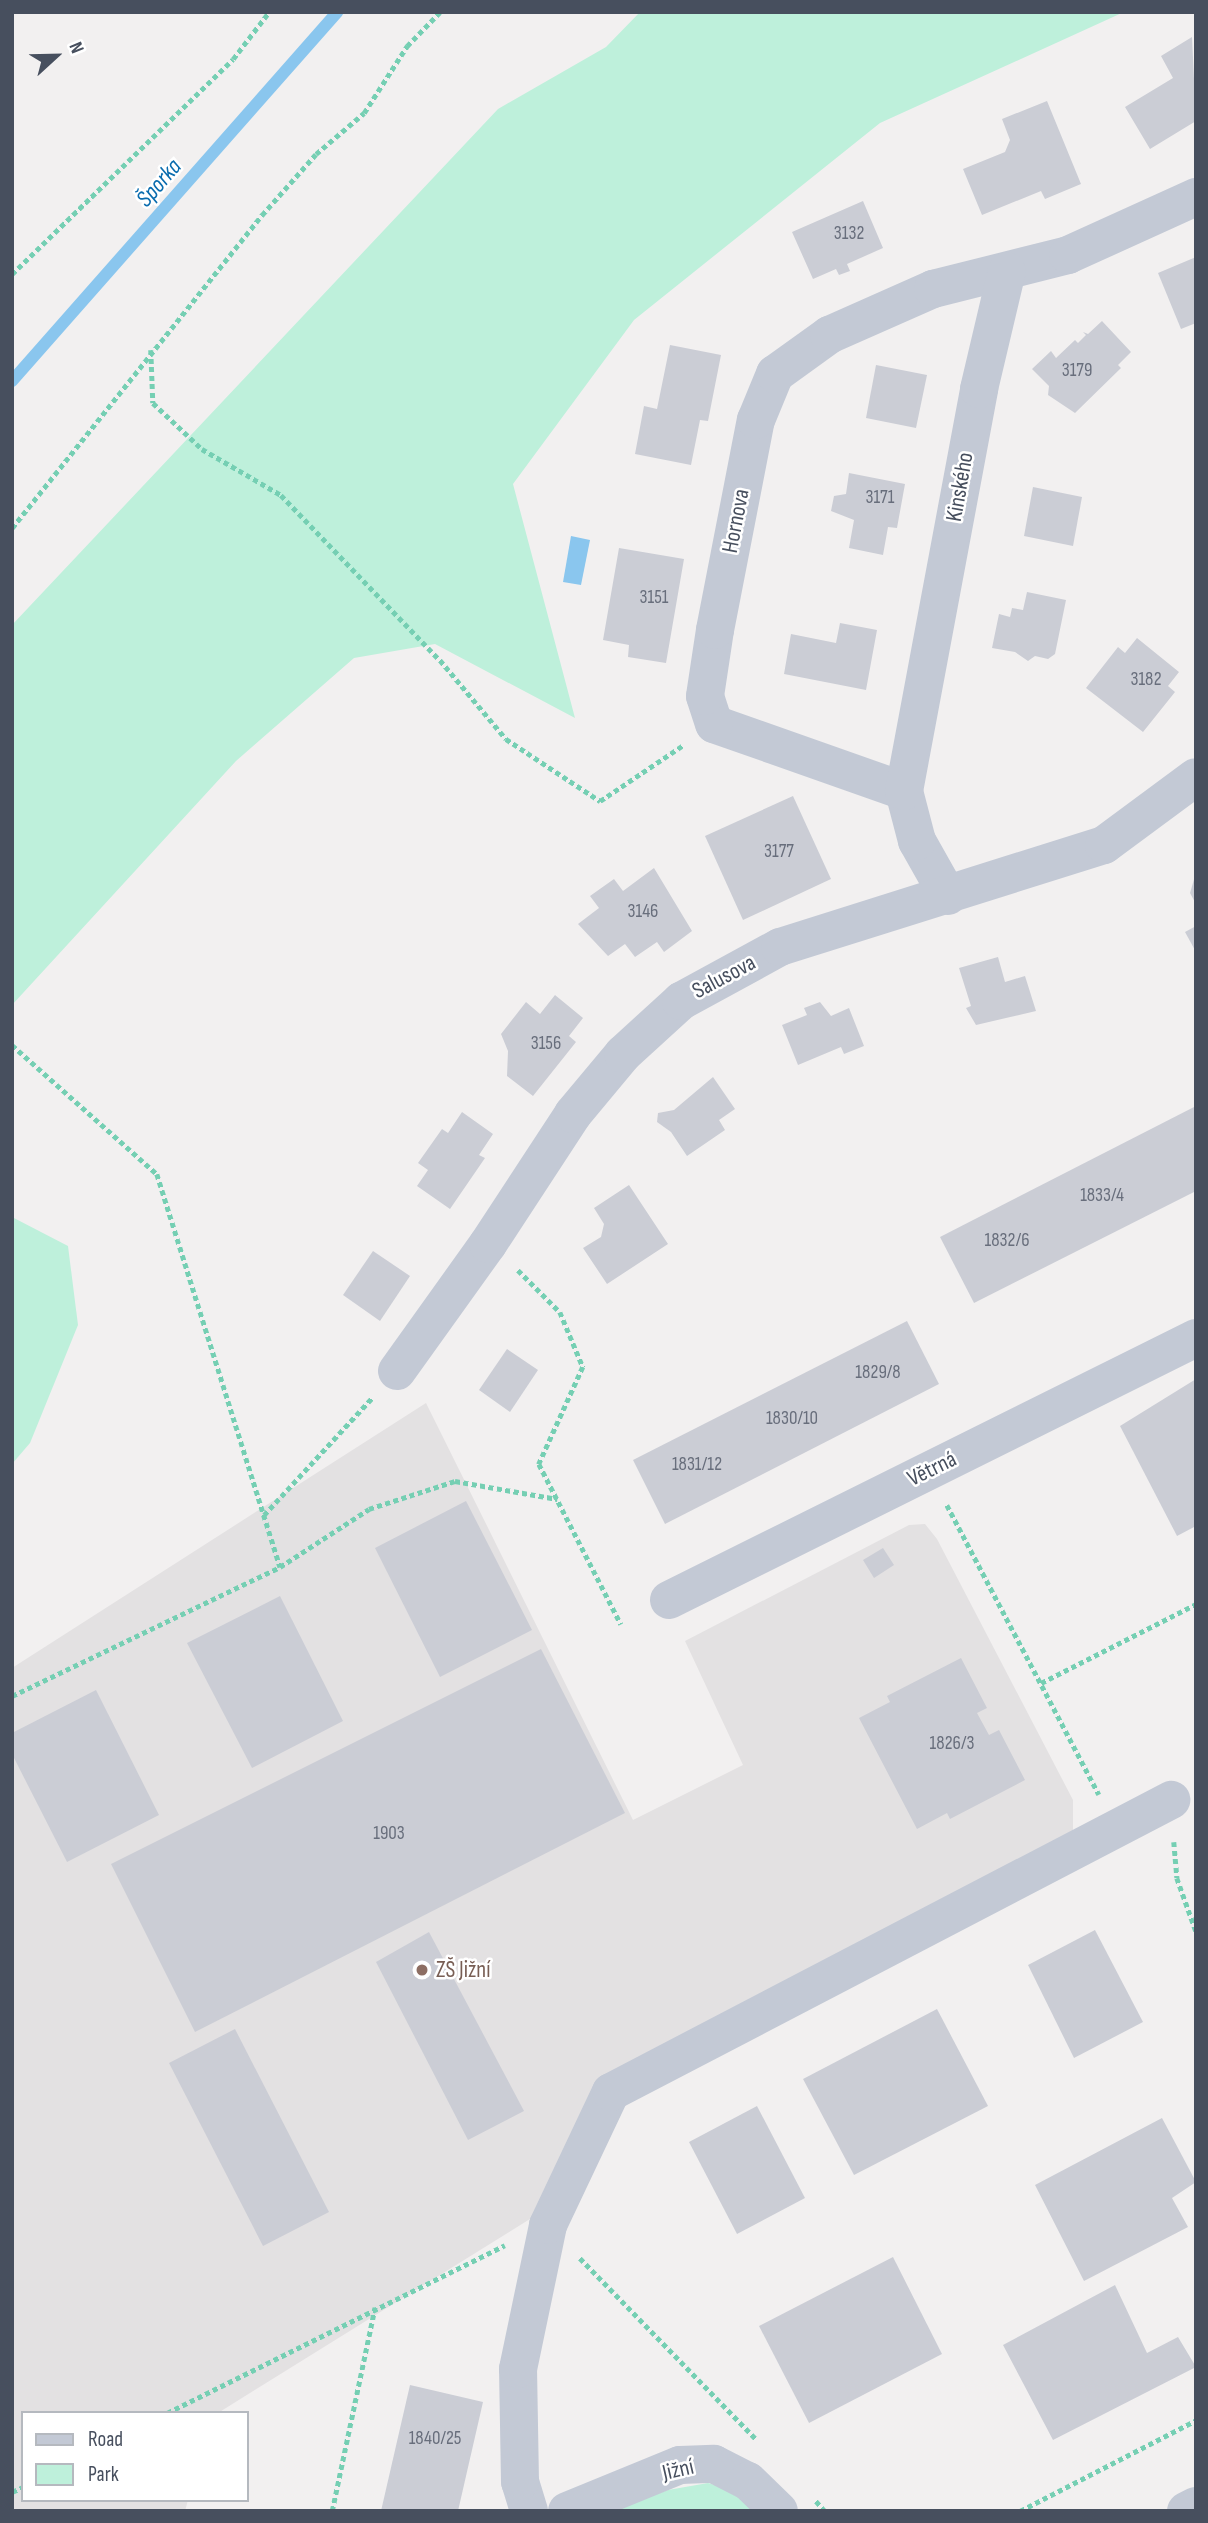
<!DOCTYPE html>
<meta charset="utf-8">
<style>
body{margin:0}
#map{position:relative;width:1208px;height:2523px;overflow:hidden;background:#f2f0f0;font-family:"Sofia Sans Condensed",sans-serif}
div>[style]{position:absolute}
.education>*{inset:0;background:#e3e1e2}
.green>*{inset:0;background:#bef0db}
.water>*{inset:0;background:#8ac6ee}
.stream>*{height:12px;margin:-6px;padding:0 6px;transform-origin:6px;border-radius:6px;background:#8ac6ee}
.building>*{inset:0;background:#cbcdd5}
.path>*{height:4.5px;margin-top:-2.25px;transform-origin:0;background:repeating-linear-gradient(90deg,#75cfb3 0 5px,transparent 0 8.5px)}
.minor>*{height:38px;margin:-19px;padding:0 19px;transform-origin:19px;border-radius:19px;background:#c3c9d5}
.dots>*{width:19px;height:19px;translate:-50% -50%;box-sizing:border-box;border:4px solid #fff;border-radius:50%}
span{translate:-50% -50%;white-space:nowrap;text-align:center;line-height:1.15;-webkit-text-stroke:5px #fff;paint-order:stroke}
.number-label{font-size:19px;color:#686e7c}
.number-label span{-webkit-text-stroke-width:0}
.street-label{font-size:23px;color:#474f5e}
.education-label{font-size:23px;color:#785e54}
.left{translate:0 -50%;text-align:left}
.water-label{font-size:24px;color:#0a6cae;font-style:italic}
.frame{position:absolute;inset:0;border:14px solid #474f5e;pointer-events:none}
.legend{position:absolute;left:21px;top:2411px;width:228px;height:91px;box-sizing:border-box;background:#fff;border:2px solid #b5b9bf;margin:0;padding:9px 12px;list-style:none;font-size:21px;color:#474f5e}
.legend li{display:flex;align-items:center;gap:14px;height:35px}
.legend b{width:35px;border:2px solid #b5b9bf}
.north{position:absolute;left:21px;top:21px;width:70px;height:70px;-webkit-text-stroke:5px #fff;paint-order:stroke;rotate:68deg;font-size:19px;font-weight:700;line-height:28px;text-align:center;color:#474f5e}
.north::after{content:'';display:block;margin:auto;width:24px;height:32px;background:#474f5e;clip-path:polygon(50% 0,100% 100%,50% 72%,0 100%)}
</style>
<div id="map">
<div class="education">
<i style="clip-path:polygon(426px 1403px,633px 1820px,743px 1765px,685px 1641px,909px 1525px,925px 1524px,937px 1539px,1073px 1800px,1073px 1832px,599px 2093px,538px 2214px,218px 2413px,23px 2413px,23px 2500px,188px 2500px,185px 2511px,12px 2511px,12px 1668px)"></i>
</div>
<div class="green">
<i style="clip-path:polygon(640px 12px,1124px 12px,880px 123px,634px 320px,513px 484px,575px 718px,435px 644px,354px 658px,236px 761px,12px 1005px,12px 625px,498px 109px,606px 47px)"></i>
<i style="clip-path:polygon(12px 1217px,68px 1246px,78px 1325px,30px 1443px,12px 1464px)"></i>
<i style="clip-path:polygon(708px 2483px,728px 2489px,760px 2511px,611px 2511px,668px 2490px)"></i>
</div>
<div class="water">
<i style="clip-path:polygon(571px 536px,590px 540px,581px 585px,563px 582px)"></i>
</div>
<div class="stream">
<i style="left:12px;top:381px;width:492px;rotate:-48.6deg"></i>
</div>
<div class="building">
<i style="clip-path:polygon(1192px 37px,1196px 121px,1150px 149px,1125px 107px,1173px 78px,1161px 56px)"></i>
<i style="clip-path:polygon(1047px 101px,1081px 184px,1045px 199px,1041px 191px,982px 215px,963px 169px,1005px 152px,1010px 140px,1002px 119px)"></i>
<i style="clip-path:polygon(863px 201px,883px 248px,847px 264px,850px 271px,839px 275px,836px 269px,813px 279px,792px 232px)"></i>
<i style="clip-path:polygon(1196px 257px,1196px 323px,1181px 329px,1158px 273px)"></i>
<i style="clip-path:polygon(1102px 321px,1131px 352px,1118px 365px,1121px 368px,1075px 413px,1048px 395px,1049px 386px,1032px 369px,1051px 351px,1056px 358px,1075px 340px,1078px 343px,1086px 335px,1083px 332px,1088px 334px)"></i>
<i style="clip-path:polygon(670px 345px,721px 355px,708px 421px,700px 420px,691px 465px,635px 454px,644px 406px,657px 409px)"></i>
<i style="clip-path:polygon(876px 365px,927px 375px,916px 428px,866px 418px)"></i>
<i style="clip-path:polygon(849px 473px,905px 484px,897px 528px,888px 527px,883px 555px,849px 548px,854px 520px,831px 511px,834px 496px,846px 494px)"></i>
<i style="clip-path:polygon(1033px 487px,1082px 497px,1073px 546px,1024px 536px)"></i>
<i style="clip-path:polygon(619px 548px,684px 559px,666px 663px,628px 657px,629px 645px,603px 640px)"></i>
<i style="clip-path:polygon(1027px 592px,1066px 600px,1055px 654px,1048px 659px,1035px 656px,1028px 661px,1015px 652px,992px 648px,999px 614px,1010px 617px,1012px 608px,1023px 610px)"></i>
<i style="clip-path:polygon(840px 623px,877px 630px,866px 690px,784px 674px,791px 634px,836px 643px)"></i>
<i style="clip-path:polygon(1137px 638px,1179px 672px,1168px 686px,1175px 692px,1143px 732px,1086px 688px,1118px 647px,1125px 653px)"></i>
<i style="clip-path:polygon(793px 796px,831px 879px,743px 920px,705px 836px)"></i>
<i style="clip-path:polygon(654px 868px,692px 931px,664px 952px,657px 942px,635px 957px,625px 944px,608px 956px,578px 924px,599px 908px,590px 896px,614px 879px,623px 891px)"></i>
<i style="clip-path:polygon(1195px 876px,1196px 876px,1196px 904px,1190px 893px)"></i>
<i style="clip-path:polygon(1196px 926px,1196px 952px,1185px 932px)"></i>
<i style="clip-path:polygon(998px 957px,1005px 982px,1025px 976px,1036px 1011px,976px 1025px,966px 1008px,971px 1006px,959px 968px)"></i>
<i style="clip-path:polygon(555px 995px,583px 1018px,569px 1036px,576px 1042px,533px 1096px,507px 1076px,508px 1051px,501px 1034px,526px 1002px,540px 1014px)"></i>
<i style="clip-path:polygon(820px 1002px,831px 1016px,849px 1008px,864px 1046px,844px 1054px,841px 1047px,798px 1065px,782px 1025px,807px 1015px,804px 1008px)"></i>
<i style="clip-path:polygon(713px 1077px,735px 1109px,719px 1120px,725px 1130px,687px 1156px,671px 1132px,657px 1122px,658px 1113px,674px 1110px)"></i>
<i style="clip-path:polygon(1196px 1106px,1196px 1191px,974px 1303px,940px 1237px)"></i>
<i style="clip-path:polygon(462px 1112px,493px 1134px,479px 1155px,485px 1158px,450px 1209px,417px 1186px,428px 1170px,418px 1163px,442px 1129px,448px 1133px)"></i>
<i style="clip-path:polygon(629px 1185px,668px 1244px,607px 1284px,583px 1248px,601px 1237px,604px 1224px,594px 1208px)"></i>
<i style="clip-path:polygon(373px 1251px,410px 1276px,380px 1321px,343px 1295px)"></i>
<i style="clip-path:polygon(907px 1321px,939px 1384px,665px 1524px,633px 1460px)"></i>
<i style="clip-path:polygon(507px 1349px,538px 1370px,510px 1412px,479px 1390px)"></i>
<i style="clip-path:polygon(1196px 1379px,1196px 1526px,1177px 1536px,1120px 1426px)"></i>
<i style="clip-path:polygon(466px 1501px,532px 1630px,440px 1677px,375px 1548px)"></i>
<i style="clip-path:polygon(883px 1548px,894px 1565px,874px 1578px,863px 1560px)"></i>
<i style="clip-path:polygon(280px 1596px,343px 1721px,252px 1768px,187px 1643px)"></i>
<i style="clip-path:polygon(541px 1649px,625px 1813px,195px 2032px,111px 1864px)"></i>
<i style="clip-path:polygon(961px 1658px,987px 1708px,977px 1713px,989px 1735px,999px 1730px,1025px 1780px,950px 1819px,947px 1813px,917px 1829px,859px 1718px,890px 1702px,887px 1696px)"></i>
<i style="clip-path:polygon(96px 1690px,159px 1815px,67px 1862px,12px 1754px,12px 1733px)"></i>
<i style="clip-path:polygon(1095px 1930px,1143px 2022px,1074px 2058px,1028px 1965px)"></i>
<i style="clip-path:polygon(429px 1932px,524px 2111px,468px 2140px,376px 1962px)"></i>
<i style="clip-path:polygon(937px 2009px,988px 2106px,854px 2175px,803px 2079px)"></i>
<i style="clip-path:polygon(235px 2029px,329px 2212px,263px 2246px,169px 2063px)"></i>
<i style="clip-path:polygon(757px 2106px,805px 2198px,737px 2234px,689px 2142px)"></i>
<i style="clip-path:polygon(1162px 2118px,1196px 2182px,1172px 2198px,1188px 2227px,1084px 2281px,1035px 2185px)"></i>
<i style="clip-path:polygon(893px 2257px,942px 2354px,809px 2423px,759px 2326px)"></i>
<i style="clip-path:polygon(1115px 2285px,1147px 2353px,1178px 2337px,1196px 2367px,1053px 2440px,1003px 2345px)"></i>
<i style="clip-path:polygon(410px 2385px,483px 2402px,458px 2511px,381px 2511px)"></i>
</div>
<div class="path">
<i style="left:12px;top:274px;width:308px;rotate:-44.2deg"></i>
<i style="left:233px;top:59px;width:59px;rotate:-52.5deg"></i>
<i style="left:151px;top:350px;width:53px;rotate:87.8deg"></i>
<i style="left:153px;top:403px;width:67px;rotate:43.2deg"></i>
<i style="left:202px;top:449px;width:91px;rotate:30.2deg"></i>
<i style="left:281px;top:495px;width:229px;rotate:46.1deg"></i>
<i style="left:440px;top:660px;width:103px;rotate:50.1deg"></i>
<i style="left:506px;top:739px;width:113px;rotate:33.4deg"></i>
<i style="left:600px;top:801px;width:99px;rotate:-33.9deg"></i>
<i style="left:12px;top:528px;width:401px;rotate:-51.4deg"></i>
<i style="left:262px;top:215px;width:81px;rotate:-48.5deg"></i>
<i style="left:316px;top:154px;width:63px;rotate:-40.5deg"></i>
<i style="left:364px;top:113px;width:80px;rotate:-57.3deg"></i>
<i style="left:407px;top:46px;width:47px;rotate:-45.9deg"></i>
<i style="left:12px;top:1045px;width:194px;rotate:41.7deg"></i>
<i style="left:157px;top:1174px;width:412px;rotate:72.6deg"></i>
<i style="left:518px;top:1270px;width:59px;rotate:45deg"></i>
<i style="left:560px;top:1312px;width:60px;rotate:67.3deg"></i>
<i style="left:583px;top:1367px;width:107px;rotate:114.4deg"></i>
<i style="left:539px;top:1464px;width:180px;rotate:62.9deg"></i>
<i style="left:947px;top:1505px;width:327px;rotate:62.3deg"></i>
<i style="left:264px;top:1515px;width:159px;rotate:-47.3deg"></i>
<i style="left:1041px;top:1683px;width:174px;rotate:-27deg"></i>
<i style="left:12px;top:1696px;width:297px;rotate:-25.7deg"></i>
<i style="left:280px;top:1567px;width:106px;rotate:-33.1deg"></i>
<i style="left:369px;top:1509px;width:90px;rotate:-18deg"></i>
<i style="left:455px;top:1481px;width:104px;rotate:10deg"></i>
<i style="left:1174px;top:1842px;width:36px;rotate:85deg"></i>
<i style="left:1177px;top:1878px;width:56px;rotate:70.3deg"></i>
<i style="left:580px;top:2258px;width:254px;rotate:45.8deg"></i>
<i style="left:167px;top:2413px;width:377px;rotate:-26.4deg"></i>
<i style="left:12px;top:2492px;width:12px;rotate:-24deg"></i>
<i style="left:816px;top:2501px;width:13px;rotate:48deg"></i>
<i style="left:332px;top:2511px;width:208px;rotate:-78.1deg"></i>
<i style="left:1020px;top:2511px;width:198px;rotate:-27.3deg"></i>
</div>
<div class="minor">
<i style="left:904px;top:791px;width:201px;rotate:-160.6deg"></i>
<i style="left:714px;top:724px;width:29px;rotate:-108deg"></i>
<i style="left:705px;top:696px;width:67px;rotate:-81.4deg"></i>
<i style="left:715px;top:630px;width:214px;rotate:-79deg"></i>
<i style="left:756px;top:420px;width:50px;rotate:-67.6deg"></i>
<i style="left:775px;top:374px;width:67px;rotate:-35.8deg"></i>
<i style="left:829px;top:335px;width:114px;rotate:-23.9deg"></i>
<i style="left:933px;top:289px;width:139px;rotate:-14.1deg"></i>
<i style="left:1068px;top:255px;width:141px;rotate:-24.4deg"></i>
<i style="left:948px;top:896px;width:63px;rotate:-119.4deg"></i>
<i style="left:917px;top:841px;width:52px;rotate:-104.6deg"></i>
<i style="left:904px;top:791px;width:409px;rotate:-79.4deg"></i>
<i style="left:979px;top:389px;width:121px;rotate:-76.7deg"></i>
<i style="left:397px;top:1371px;width:156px;rotate:-54.4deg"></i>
<i style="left:488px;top:1244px;width:155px;rotate:-56.8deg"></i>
<i style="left:573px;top:1114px;width:78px;rotate:-50.2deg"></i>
<i style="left:623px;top:1054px;width:79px;rotate:-42.4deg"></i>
<i style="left:681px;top:1001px;width:113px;rotate:-28.6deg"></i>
<i style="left:780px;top:947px;width:340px;rotate:-17.5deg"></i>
<i style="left:1104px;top:845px;width:114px;rotate:-36.5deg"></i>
<i style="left:669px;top:1600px;width:589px;rotate:-26.43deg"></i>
<i style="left:529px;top:2511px;width:30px;rotate:-107deg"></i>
<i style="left:520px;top:2482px;width:113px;rotate:-91deg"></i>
<i style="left:518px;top:2369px;width:147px;rotate:-78.2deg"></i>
<i style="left:548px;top:2225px;width:147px;rotate:-64.7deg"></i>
<i style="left:611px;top:2092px;width:632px;rotate:-27.54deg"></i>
<i style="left:567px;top:2511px;width:122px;rotate:-22.2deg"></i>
<i style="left:680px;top:2465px;width:34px;rotate:-2deg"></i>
<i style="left:714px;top:2464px;width:38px;rotate:27deg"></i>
<i style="left:748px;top:2481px;width:43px;rotate:44.1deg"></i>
<i style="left:1186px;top:2511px;width:11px;rotate:-27deg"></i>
</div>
<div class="dots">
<i style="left:422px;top:1970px;background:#8d6e63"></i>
</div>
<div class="number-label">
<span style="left:849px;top:234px">3132</span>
<span style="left:1077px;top:371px">3179</span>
<span style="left:880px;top:498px">3171</span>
<span style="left:654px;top:598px">3151</span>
<span style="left:1146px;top:680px">3182</span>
<span style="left:779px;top:852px">3177</span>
<span style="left:643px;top:912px">3146</span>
<span style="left:546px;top:1044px">3156</span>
<span style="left:1102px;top:1196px">1833/4</span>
<span style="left:1007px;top:1241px">1832/6</span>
<span style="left:878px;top:1373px">1829/8</span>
<span style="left:792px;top:1419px">1830/10</span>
<span style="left:697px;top:1465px">1831/12</span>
<span style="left:952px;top:1744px">1826/3</span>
<span style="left:389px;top:1834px">1903</span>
<span style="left:435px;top:2439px">1840/25</span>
</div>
<div class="street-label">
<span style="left:960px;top:487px;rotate:-80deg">Kinského</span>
<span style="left:736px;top:521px;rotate:-79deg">Hornova</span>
<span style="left:724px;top:977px;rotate:-28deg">Salusova</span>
<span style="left:932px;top:1469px;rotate:-26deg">Větrná</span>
<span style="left:678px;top:2470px;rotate:-13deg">Jižní</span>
</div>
<div class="education-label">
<span class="left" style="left:436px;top:1970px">ZŠ Jižní</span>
</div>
<div class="water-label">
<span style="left:159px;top:183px;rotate:-49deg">Šporka</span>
</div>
<div class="frame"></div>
<ul class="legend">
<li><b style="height:9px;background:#c3c9d5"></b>Road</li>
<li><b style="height:19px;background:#bef0db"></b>Park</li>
</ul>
<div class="north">N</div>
</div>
